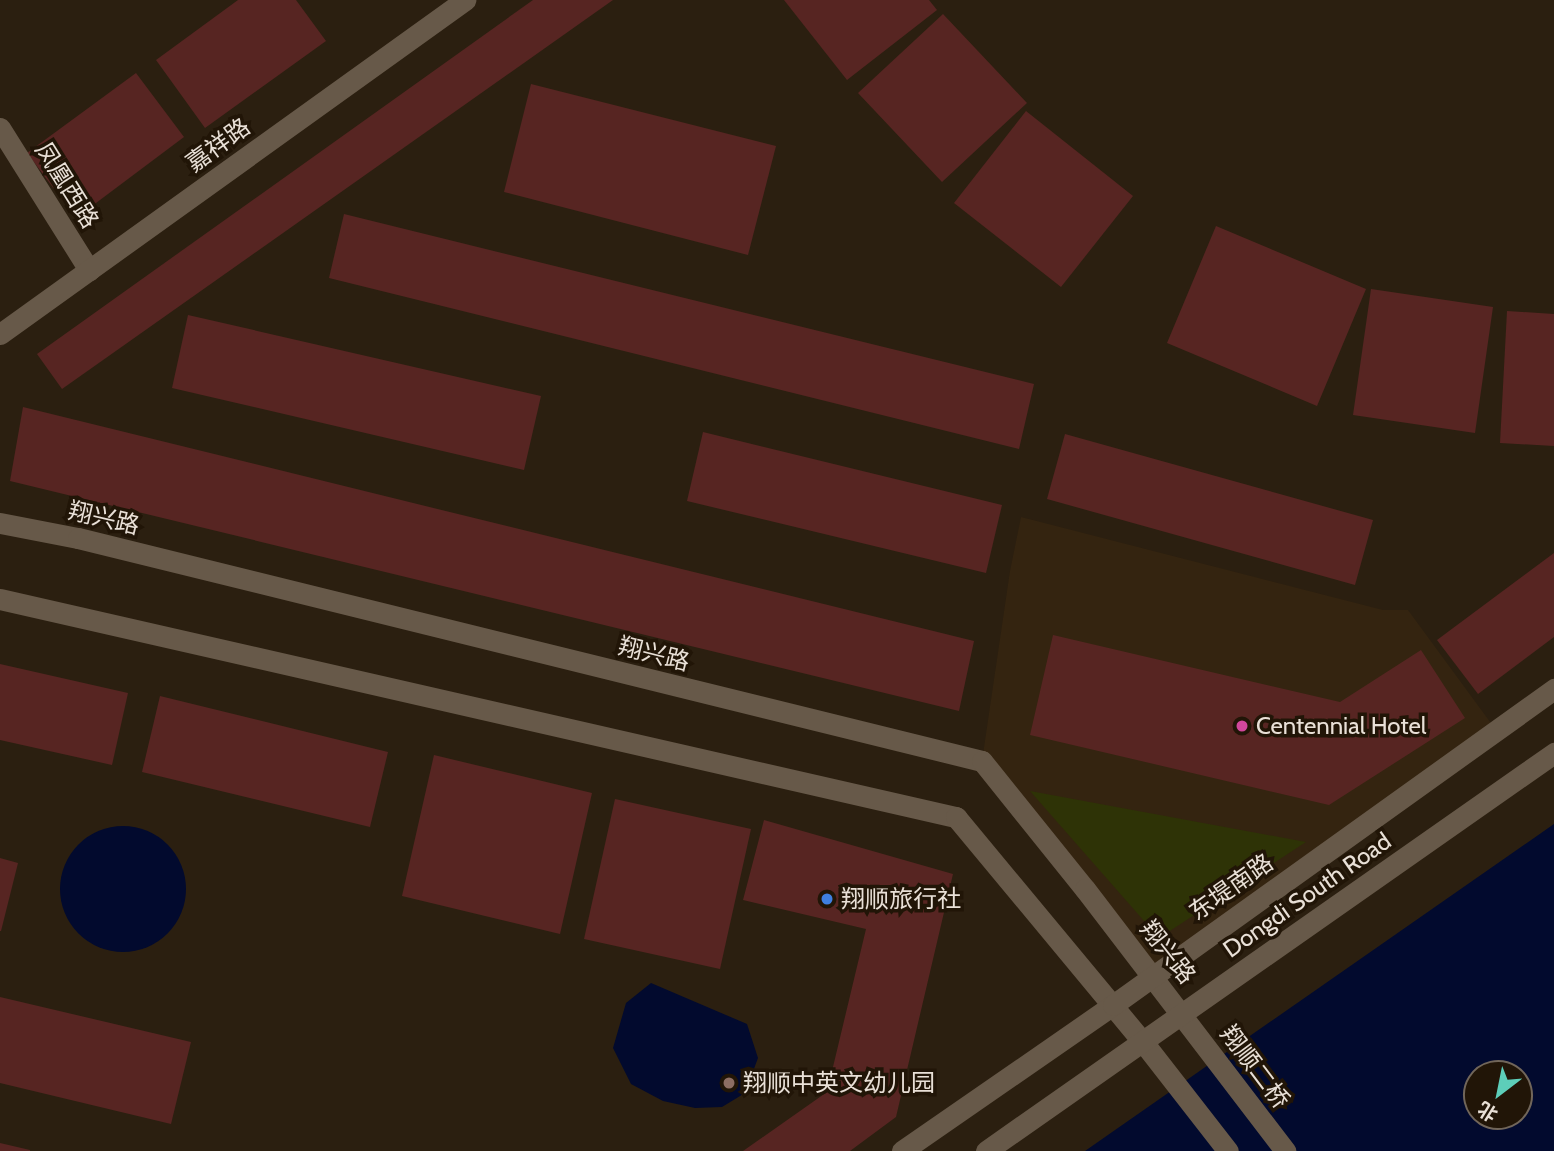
<!DOCTYPE html>
<meta charset="utf-8">
<style>
body{margin:0}
#map{position:relative;width:1554px;height:1151px;overflow:hidden;background:#2b1f10;font-family:Cabin,"Noto Sans SC",sans-serif}
div>[style]{position:absolute}
.built>*{inset:0;background:#342410}
.green>*{inset:0;background:#2e3306}
.water>*{inset:0;background:#020a2e}
.round{border-radius:50%}
.building>*{inset:0;background:#572522}
.street>*{height:21px;margin:-10.5px;padding:0 10.5px;transform-origin:10.5px;border-radius:10.5px;background:#675949}
.secondary>*{height:21px;margin:-10.5px;padding:0 10.5px;transform-origin:10.5px;border-radius:10.5px;background:#675949}
.dots>*{width:19px;height:19px;translate:-50% -50%;box-sizing:border-box;border:4px solid #211507;border-radius:50%}
span{translate:-50% -50%;white-space:nowrap;text-align:center;line-height:1.15;-webkit-text-stroke:7px #211507;paint-order:stroke}
.street-label{font-size:24px;color:#e9e0d7}
.poi-label{font-size:24px;color:#e9e0d7}
.left{translate:0 -50%;text-align:left}
.north{position:absolute;left:1463px;top:1060px;width:70px;height:70px;box-sizing:border-box;background:#211507;border:2px solid #71665a;border-radius:50%;rotate:212deg;font-size:19px;font-weight:700;line-height:28px;text-align:center;color:#e9e0d7}
.north::after{content:'';display:block;margin:auto;width:24px;height:32px;background:#5dceb9;clip-path:polygon(50% 0,100% 100%,50% 72%,0 100%)}
</style>
<div id="map">
<div class="built">
<i style="clip-path:polygon(1021px 517px,1383px 610px,1408px 610px,1496px 730px,1152px 974px,982px 761px,1010px 571px)"></i>
</div>
<div class="green">
<i style="clip-path:polygon(1030px 791px,1306px 842px,1159px 938px)"></i>
</div>
<div class="water">
<i style="clip-path:polygon(evenodd,1554px 824px,1554px 1151px,1085px 1151px,1554px 824px,1477px 1074px,1519px 1074px,1519px 1116px,1477px 1116px,1477px 1074px)"></i>
<i class="round" style="left:60px;top:826px;width:126px;height:126px"></i>
<i style="clip-path:polygon(651px 983px,747px 1024px,758px 1058px,745px 1093px,722px 1107px,695px 1108px,663px 1101px,631px 1084px,613px 1048px,626px 1003px)"></i>
</div>
<div class="building">
<i style="clip-path:polygon(238px 0,296px 0,326px 41px,205px 128px,156px 60px)"></i>
<i style="clip-path:polygon(533px 0,613px 0,62px 389px,37px 354px)"></i>
<i style="clip-path:polygon(784px 0,929px 0,937px 10px,847px 80px)"></i>
<i style="clip-path:polygon(943px 14px,1027px 103px,942px 182px,858px 93px)"></i>
<i style="clip-path:polygon(136px 73px,184px 137px,76px 218px,27px 153px)"></i>
<i style="clip-path:polygon(531px 84px,776px 146px,748px 255px,504px 192px)"></i>
<i style="clip-path:polygon(1026px 111px,1133px 196px,1061px 287px,954px 203px)"></i>
<i style="clip-path:polygon(344px 214px,1034px 384px,1019px 449px,329px 278px)"></i>
<i style="clip-path:polygon(1216px 226px,1366px 289px,1317px 406px,1167px 343px)"></i>
<i style="clip-path:polygon(1371px 289px,1493px 307px,1475px 433px,1353px 415px)"></i>
<i style="clip-path:polygon(1507px 311px,1554px 314px,1554px 446px,1500px 443px)"></i>
<i style="clip-path:polygon(188px 315px,541px 396px,524px 470px,172px 388px)"></i>
<i style="clip-path:polygon(23px 407px,974px 641px,959px 711px,10px 481px)"></i>
<i style="clip-path:polygon(703px 432px,1002px 505px,986px 573px,687px 501px)"></i>
<i style="clip-path:polygon(1065px 434px,1373px 520px,1355px 585px,1047px 499px)"></i>
<i style="clip-path:polygon(1554px 553px,1554px 637px,1478px 694px,1437px 640px)"></i>
<i style="clip-path:polygon(1053px 635px,1340px 702px,1421px 650px,1465px 718px,1329px 805px,1030px 735px)"></i>
<i style="clip-path:polygon(0 664px,128px 693px,112px 765px,0 740px)"></i>
<i style="clip-path:polygon(160px 696px,388px 752px,370px 827px,142px 772px)"></i>
<i style="clip-path:polygon(434px 755px,592px 793px,560px 934px,402px 896px)"></i>
<i style="clip-path:polygon(615px 799px,751px 829px,720px 969px,584px 939px)"></i>
<i style="clip-path:polygon(764px 820px,953px 874px,896px 1117px,850px 1151px,743px 1151px,827px 1092px,866px 929px,743px 900px)"></i>
<i style="clip-path:polygon(0 858px,18px 863px,1px 931px,0 931px)"></i>
<i style="clip-path:polygon(0 997px,191px 1042px,171px 1124px,0 1083px)"></i>
<i style="clip-path:polygon(0 1143px,30px 1150px,30px 1151px,0 1151px)"></i>
</div>
<div class="street">
<i style="left:0;top:128px;width:168px;rotate:57.9deg"></i>
<i style="left:0;top:334px;width:573px;rotate:-35.69deg"></i>
</div>
<div class="secondary">
<i style="left:0;top:523px;width:79px;rotate:10.9deg"></i>
<i style="left:78px;top:538px;width:931px;rotate:13.86deg"></i>
<i style="left:982px;top:761px;width:164px;rotate:51.2deg"></i>
<i style="left:1085px;top:889px;width:330px;rotate:52.6deg"></i>
<i style="left:0;top:599px;width:981px;rotate:12.85deg"></i>
<i style="left:956px;top:817px;width:293px;rotate:50.3deg"></i>
<i style="left:1143px;top:1042px;width:138px;rotate:52.1deg"></i>
<i style="left:902px;top:1151px;width:257px;rotate:-34.7deg"></i>
<i style="left:1113px;top:1005px;width:543px;rotate:-35.62deg"></i>
<i style="left:986px;top:1151px;width:694px;rotate:-35.02deg"></i>
</div>
<div class="dots">
<i style="left:1242px;top:726px;background:#d1479c"></i>
<i style="left:827px;top:899px;background:#3f7fe0"></i>
<i style="left:729px;top:1083px;background:#8d6e63"></i>
</div>
<div class="street-label">
<span style="left:218px;top:145px;rotate:-36deg">嘉祥路</span>
<span style="left:67px;top:185px;rotate:58deg">凤凰西路</span>
<span style="left:104px;top:518px;rotate:13deg">翔兴路</span>
<span style="left:654px;top:654px;rotate:14deg">翔兴路</span>
<span style="left:1231px;top:887px;rotate:-35deg">东堤南路</span>
<span style="left:1307px;top:895px;rotate:-35deg">Dongdi South Road</span>
<span style="left:1168px;top:952px;rotate:52deg">翔兴路</span>
<span style="left:1255px;top:1067px;rotate:53deg">翔顺二桥</span>
</div>
<div class="poi-label">
<span class="left" style="left:1256px;top:726px">Centennial Hotel</span>
<span class="left" style="left:841px;top:899px">翔顺旅行社</span>
<span class="left" style="left:743px;top:1083px">翔顺中英文幼儿园</span>
</div>
<div class="north">北</div>
</div>
